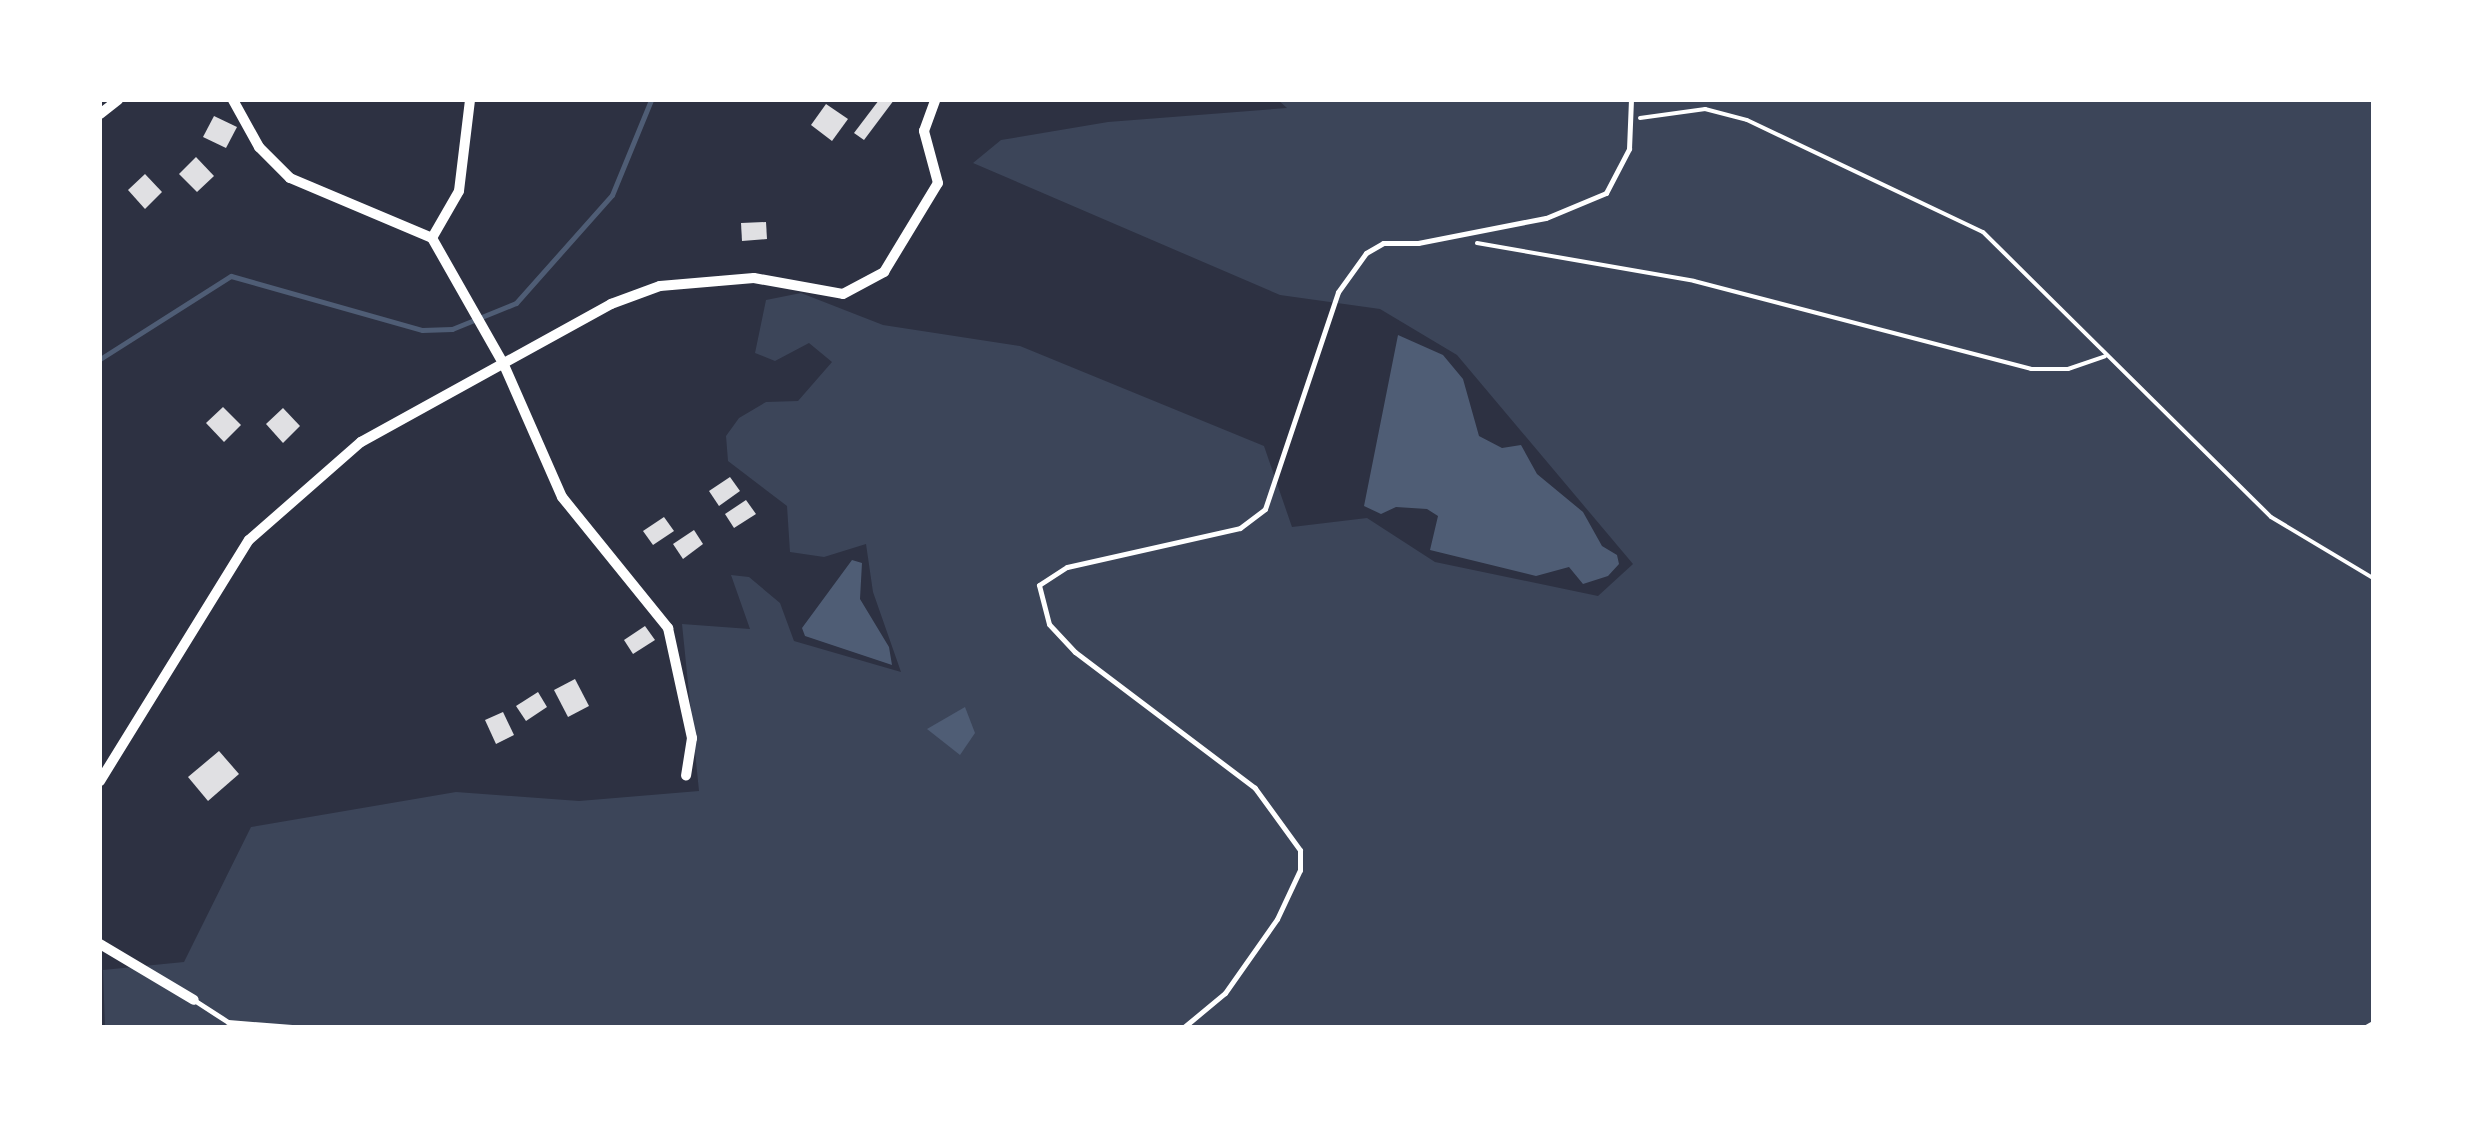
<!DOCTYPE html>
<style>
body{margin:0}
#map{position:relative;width:2473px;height:1127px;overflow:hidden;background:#2d3142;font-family:Commissioner,sans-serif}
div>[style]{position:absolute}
.green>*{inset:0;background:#3c4559}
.water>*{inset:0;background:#4f5d75}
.stream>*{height:5px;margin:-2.5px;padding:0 2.5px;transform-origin:2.5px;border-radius:2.5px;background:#4f5d75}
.building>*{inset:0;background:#e0e0e3}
.path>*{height:4px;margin:-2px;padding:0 2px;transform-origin:2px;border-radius:2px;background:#fff}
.service>*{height:5px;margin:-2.5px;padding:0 2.5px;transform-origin:2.5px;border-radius:2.5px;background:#fff}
.minor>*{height:10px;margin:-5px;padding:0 5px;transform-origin:5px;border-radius:5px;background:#fff}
span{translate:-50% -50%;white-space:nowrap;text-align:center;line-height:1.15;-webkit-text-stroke:9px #fff;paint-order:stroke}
.frame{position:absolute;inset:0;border:102px solid #fff;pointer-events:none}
</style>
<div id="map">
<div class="green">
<i style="clip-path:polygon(1278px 100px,2373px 100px,2373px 1027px,105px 1027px,103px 970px,184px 962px,251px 827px,456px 792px,579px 801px,699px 791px,682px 624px,750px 629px,731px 575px,749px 577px,780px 603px,794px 641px,901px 672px,873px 592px,866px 544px,824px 557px,790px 552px,787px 506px,728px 461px,726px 436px,739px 418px,766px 402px,798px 401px,832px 362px,809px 343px,775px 361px,755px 353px,766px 300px,801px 293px,883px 325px,1020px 346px,1264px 446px,1292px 527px,1367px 518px,1435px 562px,1598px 596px,1633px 564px,1457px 355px,1380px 309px,1280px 295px,973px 163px,1001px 140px,1108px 122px,1287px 108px)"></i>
</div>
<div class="water">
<i style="clip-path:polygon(1398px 335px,1443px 355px,1463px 379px,1479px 436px,1502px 448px,1521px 445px,1537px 474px,1583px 512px,1602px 546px,1617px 555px,1619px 564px,1608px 576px,1583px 584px,1569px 567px,1536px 576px,1430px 550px,1438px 516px,1427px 509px,1396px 507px,1381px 514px,1364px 506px)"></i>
<i style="clip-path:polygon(852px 560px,862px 563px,860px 599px,889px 647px,892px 665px,805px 636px,802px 628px)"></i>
<i style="clip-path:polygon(965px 707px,975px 733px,960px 755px,927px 729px)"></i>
</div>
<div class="stream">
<i style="left:100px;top:359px;width:155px;rotate:-32.4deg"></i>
<i style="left:231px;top:276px;width:198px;rotate:15.8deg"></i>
<i style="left:422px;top:330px;width:30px;rotate:-2deg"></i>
<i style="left:452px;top:329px;width:69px;rotate:-22.1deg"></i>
<i style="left:516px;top:303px;width:144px;rotate:-48.4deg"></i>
<i style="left:612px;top:195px;width:103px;rotate:-67.7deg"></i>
</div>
<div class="building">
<i style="clip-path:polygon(879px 100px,894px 100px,864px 140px,854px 133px)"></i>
<i style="clip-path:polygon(826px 104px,848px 119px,832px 141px,811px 125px)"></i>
<i style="clip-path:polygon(214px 116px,237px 127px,226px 148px,203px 137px)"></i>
<i style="clip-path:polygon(196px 157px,214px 176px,197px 192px,179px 174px)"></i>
<i style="clip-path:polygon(145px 174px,162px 192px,145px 209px,128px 190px)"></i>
<i style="clip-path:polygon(766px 222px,767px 239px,742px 241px,741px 223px)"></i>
<i style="clip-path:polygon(223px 407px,241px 425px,224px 442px,206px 423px)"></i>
<i style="clip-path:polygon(283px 408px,300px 426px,283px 443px,266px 424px)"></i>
<i style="clip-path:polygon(730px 477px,740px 491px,719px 506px,709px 491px)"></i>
<i style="clip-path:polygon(746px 500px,756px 514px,734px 528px,725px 514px)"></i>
<i style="clip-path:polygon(664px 517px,674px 531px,653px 545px,643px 531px)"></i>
<i style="clip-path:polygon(694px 530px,703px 544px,683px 559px,673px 544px)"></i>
<i style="clip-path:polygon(645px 626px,655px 640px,633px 654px,624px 640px)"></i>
<i style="clip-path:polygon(575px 679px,589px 706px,568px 717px,554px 690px)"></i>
<i style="clip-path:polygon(538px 692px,547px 707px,526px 721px,516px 706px)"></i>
<i style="clip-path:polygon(503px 712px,514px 735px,496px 744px,485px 720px)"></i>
<i style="clip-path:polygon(219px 751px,239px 774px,208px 801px,188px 777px)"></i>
</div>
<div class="path">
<i style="left:1640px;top:118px;width:66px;rotate:-7.9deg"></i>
<i style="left:1705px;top:109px;width:43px;rotate:14.7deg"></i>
<i style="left:1747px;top:120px;width:261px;rotate:25.4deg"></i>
<i style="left:1983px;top:232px;width:405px;rotate:44.7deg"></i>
<i style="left:2271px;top:517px;width:119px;rotate:30.9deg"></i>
<i style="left:1477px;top:243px;width:220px;rotate:9.9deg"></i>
<i style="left:1694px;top:281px;width:348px;rotate:14.6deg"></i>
<i style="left:2031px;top:369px;width:37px"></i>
<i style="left:2068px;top:369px;width:39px;rotate:-19deg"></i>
</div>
<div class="service">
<i style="left:194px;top:1000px;width:40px;rotate:32.9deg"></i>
<i style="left:228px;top:1022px;width:64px;rotate:4.5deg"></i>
<i style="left:1184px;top:1027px;width:53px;rotate:-39.7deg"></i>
<i style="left:1225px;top:993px;width:90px;rotate:-54.9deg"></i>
<i style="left:1277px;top:919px;width:54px;rotate:-64.9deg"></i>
<i style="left:1300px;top:870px;width:20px;rotate:-90deg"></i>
<i style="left:1300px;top:850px;width:77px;rotate:-126deg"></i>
<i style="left:1255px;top:788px;width:226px;rotate:-142.9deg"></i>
<i style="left:1075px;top:652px;width:38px;rotate:-133deg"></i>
<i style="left:1049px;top:624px;width:40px;rotate:-104.4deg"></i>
<i style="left:1039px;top:585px;width:33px;rotate:-33deg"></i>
<i style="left:1067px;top:567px;width:177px;rotate:-12.7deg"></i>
<i style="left:1240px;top:528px;width:31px;rotate:-37deg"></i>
<i style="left:1265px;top:509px;width:229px;rotate:-71.4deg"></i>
<i style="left:1338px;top:292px;width:48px;rotate:-54.3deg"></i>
<i style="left:1366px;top:253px;width:20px;rotate:-30deg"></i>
<i style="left:1383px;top:243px;width:35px"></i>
<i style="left:1418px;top:243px;width:130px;rotate:-11.1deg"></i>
<i style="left:1546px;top:218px;width:65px;rotate:-22.6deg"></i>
<i style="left:1606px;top:193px;width:50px;rotate:-62.4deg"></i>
<i style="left:1629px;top:149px;width:49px;rotate:-87.7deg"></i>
<i style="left:2366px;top:1027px;width:8px;rotate:-30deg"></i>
</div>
<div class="minor">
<i style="left:233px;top:100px;width:54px;rotate:61deg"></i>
<i style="left:259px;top:147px;width:44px;rotate:45deg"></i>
<i style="left:290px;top:178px;width:154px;rotate:22.9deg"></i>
<i style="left:432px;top:238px;width:146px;rotate:60.4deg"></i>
<i style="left:504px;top:365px;width:144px;rotate:66.3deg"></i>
<i style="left:562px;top:497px;width:169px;rotate:51deg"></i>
<i style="left:668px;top:628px;width:113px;rotate:77.7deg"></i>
<i style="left:692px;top:738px;width:38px;rotate:99deg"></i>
<i style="left:100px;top:114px;width:23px;rotate:-38deg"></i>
<i style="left:432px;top:238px;width:54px;rotate:-60.1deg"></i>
<i style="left:459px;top:191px;width:92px;rotate:-83.1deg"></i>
<i style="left:100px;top:781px;width:283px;rotate:-58.3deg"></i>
<i style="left:249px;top:540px;width:149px;rotate:-41.2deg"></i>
<i style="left:361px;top:442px;width:286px;rotate:-28.9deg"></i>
<i style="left:611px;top:304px;width:52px;rotate:-20.2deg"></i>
<i style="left:660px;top:286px;width:94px;rotate:-4.9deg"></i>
<i style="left:754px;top:278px;width:90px;rotate:10.2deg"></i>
<i style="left:843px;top:294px;width:47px;rotate:-28.2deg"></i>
<i style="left:884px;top:272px;width:104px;rotate:-58.8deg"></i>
<i style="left:938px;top:183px;width:54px;rotate:-105.1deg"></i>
<i style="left:924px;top:131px;width:33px;rotate:-70deg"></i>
<i style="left:100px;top:944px;width:109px;rotate:30.8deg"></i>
</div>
<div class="frame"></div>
</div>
